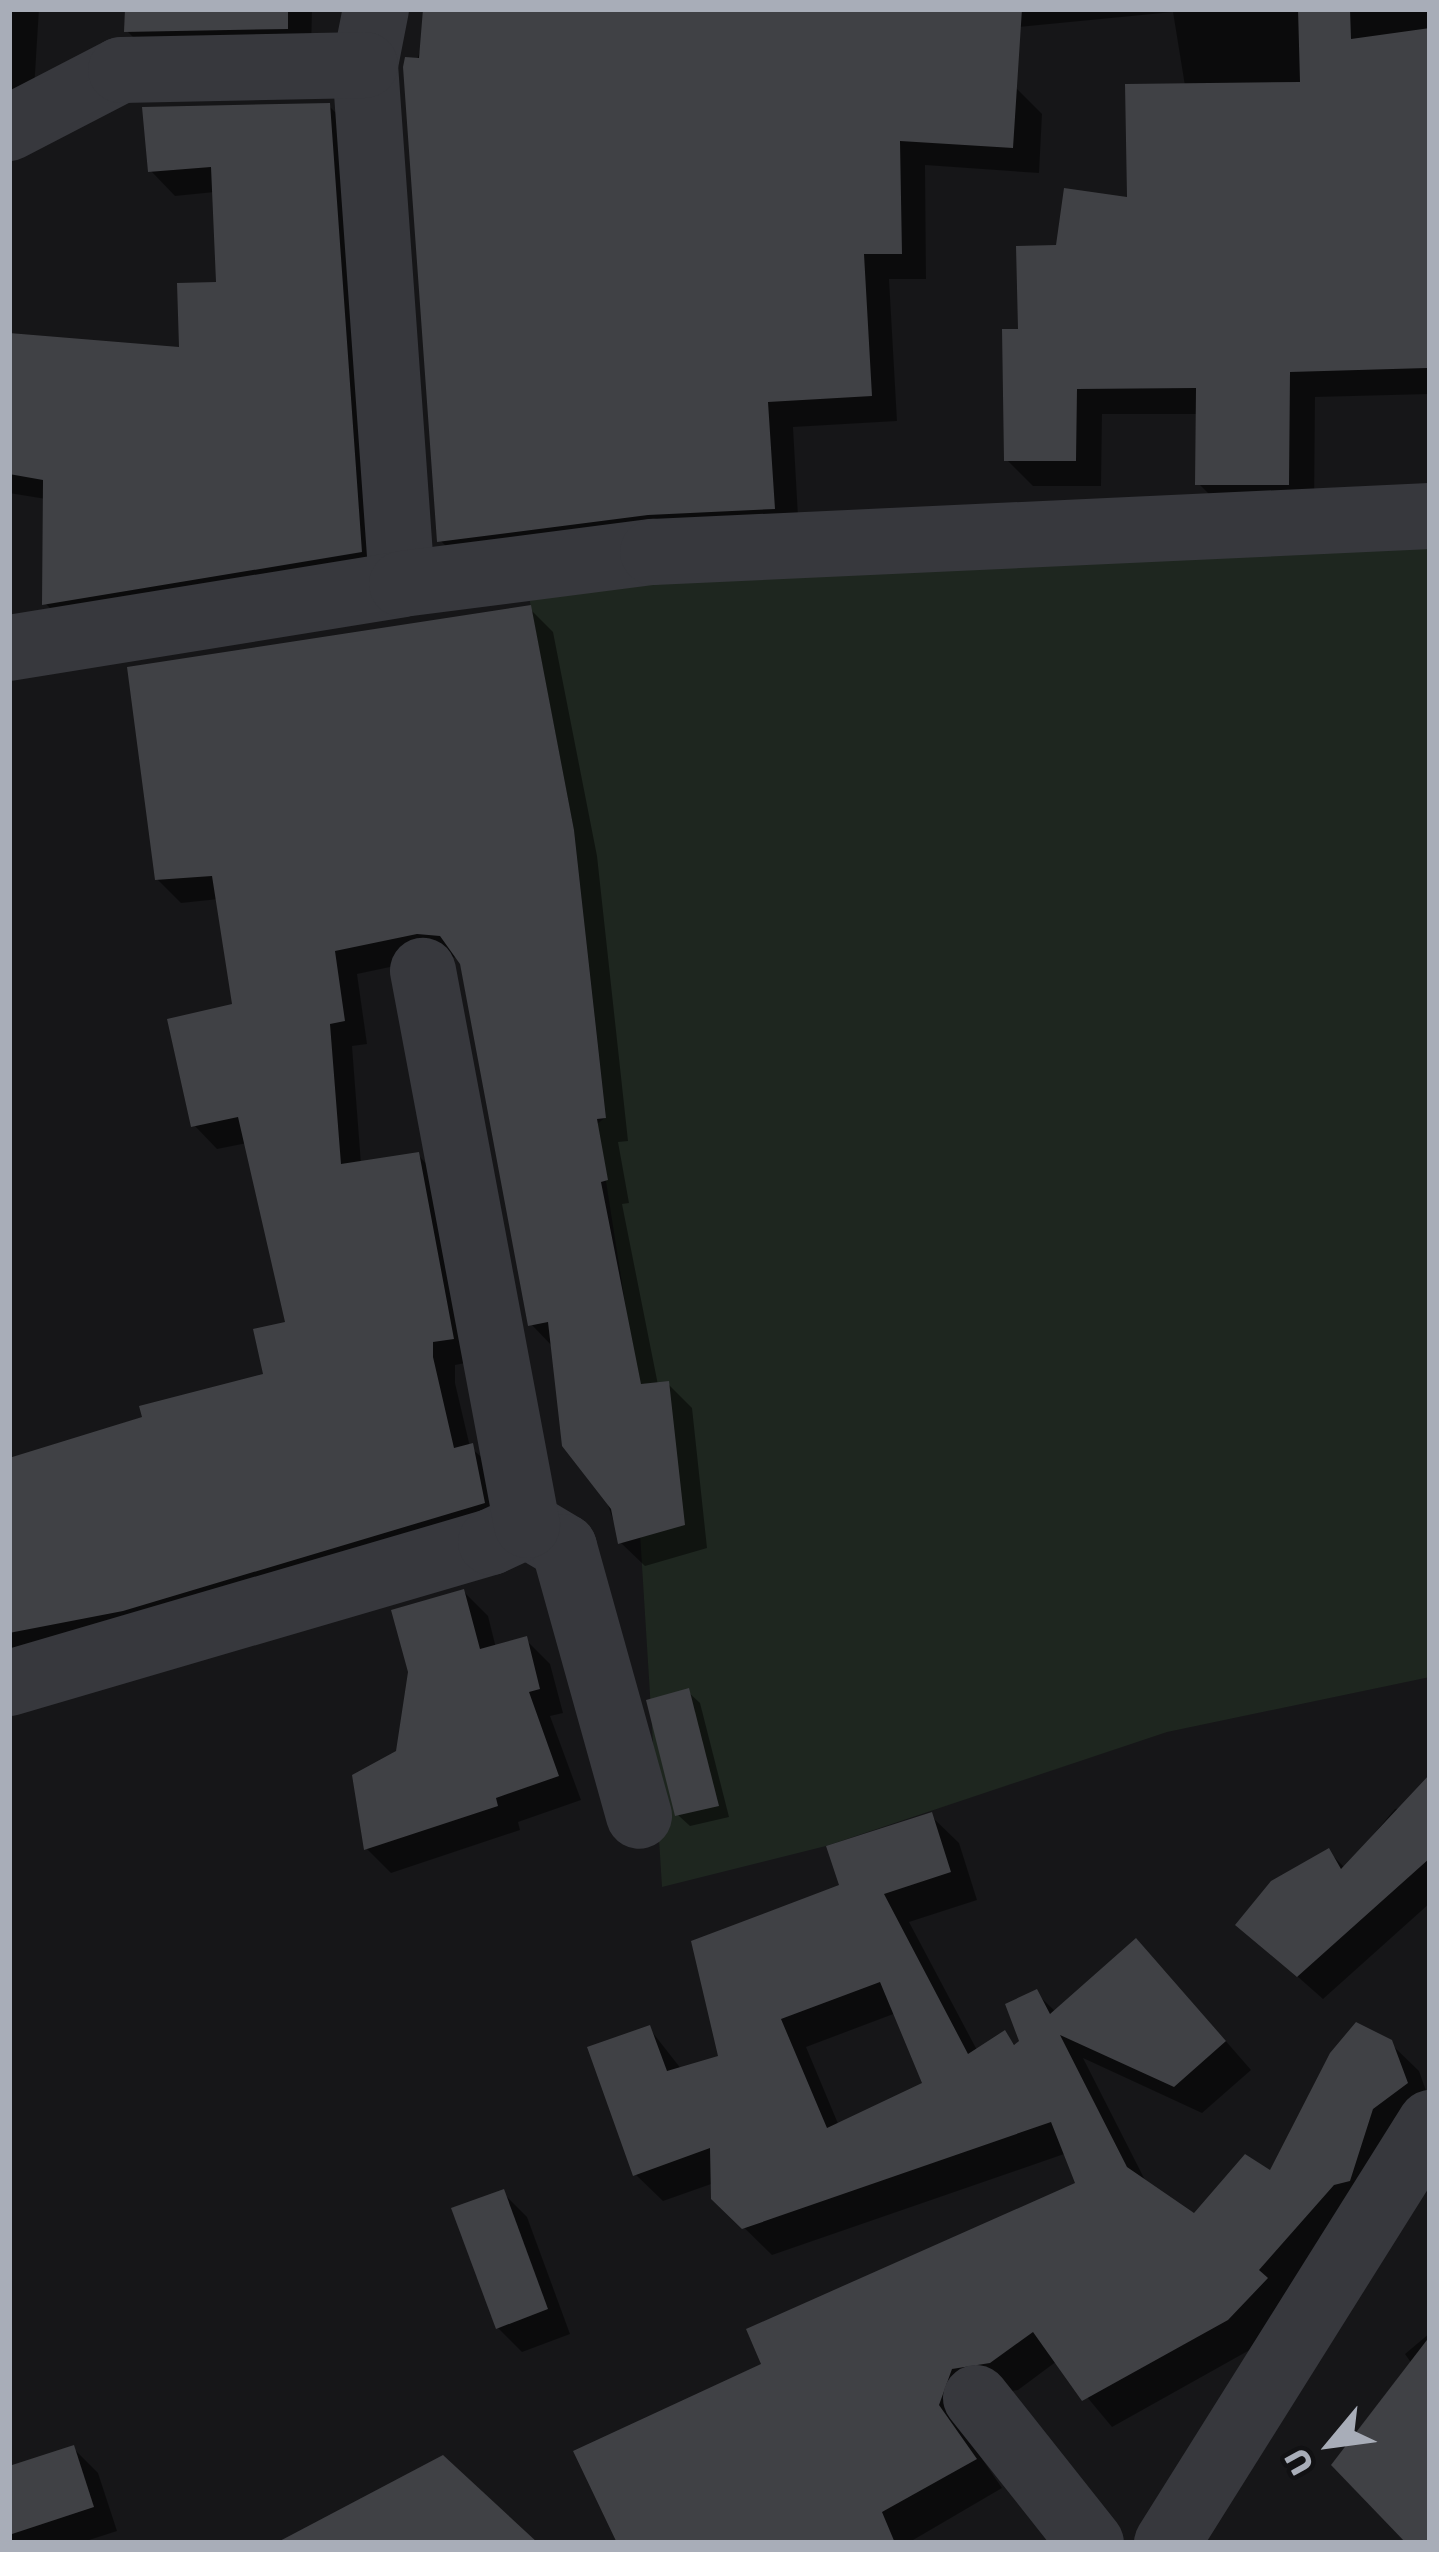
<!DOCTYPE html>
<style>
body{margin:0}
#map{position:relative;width:1439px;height:2552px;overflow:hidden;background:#161618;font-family:Rubik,sans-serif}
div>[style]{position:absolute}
.green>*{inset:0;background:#1e261f}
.shadow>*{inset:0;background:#0007}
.building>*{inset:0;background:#404145}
.minor>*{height:66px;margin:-33px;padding:0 33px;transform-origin:33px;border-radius:33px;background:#37383d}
span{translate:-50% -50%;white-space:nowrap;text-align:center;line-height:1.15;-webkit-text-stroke:10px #111113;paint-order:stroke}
.frame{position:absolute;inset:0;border:12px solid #a8adb8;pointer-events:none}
.north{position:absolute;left:1271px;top:2384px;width:120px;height:120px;-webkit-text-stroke:9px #111113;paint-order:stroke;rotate:241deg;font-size:33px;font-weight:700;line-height:48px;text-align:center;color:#a8adb8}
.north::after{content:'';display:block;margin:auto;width:42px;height:54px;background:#a8adb8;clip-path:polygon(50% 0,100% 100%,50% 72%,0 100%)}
</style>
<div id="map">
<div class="green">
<i style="clip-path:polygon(1430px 493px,1430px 1677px,1167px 1732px,826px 1846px,662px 1887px,626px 1309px,597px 1124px,606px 1117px,574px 830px,528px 592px)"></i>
</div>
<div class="shadow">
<i style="clip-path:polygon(9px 9px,39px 9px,33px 106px,9px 105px)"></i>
<i style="clip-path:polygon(127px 9px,312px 9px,311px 52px,151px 55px,127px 31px)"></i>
<i style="clip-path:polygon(435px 9px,1430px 9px,1430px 394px,1315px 397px,1314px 510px,1224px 509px,1198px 483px,1199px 414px,1102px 414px,1101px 486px,1033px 486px,1007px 460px,1021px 332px,1059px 248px,1130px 200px,1185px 86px,1173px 12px,801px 48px,1016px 88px,1042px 114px,1039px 173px,925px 165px,926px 279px,889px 279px,897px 421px,793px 427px,799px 534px,466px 567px,440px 540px,407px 88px)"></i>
<i style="clip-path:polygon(329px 106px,354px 131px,385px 576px,70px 628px,45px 603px,46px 499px,9px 493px,9px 334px,182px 350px,219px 285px,215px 192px,175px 196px,151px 171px)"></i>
<i style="clip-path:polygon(530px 609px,553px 632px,597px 856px,628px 1141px,618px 1142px,629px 1203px,622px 1204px,658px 1385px,668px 1384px,692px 1408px,707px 1548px,645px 1566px,621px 1543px,554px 1348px,531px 1324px,459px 958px,442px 956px,357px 974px,367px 1044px,352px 1046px,361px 1164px,418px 1155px,441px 1179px,476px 1361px,455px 1365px,455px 1383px,470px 1447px,496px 1470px,507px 1527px,9px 1664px,9px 1461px,267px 1376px,289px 1324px,247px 1143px,217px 1149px,194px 1125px,235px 1006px,219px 899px,181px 903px,157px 879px,130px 669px)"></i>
<i style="clip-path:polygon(464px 1592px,488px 1616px,496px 1648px,526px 1640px,550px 1664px,563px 1713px,550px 1716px,581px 1800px,518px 1822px,520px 1830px,391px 1873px,367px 1849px,355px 1777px,399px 1753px)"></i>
<i style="clip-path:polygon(688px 1692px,700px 1703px,729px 1817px,690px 1826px,678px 1815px)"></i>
<i style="clip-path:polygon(1430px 1804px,1430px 1903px,1323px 1999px,1239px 1925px,1329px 1852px,1345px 1868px,1395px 1809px)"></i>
<i style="clip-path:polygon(evenodd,931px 1816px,959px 1843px,977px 1900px,909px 1922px,978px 2052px,1004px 2034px,1017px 2047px,1036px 1993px,1056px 2012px,1163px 1969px,1251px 2070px,1202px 2113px,1083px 2058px,1147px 2184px,1195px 2217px,1271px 2175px,1390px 2043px,1419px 2071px,1430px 2102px,1255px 2347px,1112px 2427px,1057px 2361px,1018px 2390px,979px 2396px,965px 2434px,1002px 2488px,908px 2543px,620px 2543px,765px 2365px,1079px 2185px,1067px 2153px,772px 2255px,714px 2198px,714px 2183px,663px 2201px,635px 2174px,649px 2028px,682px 2070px,722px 2058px,843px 1887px,931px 1816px,896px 2013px,926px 2085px,839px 2126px,806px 2047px,896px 2013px)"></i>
<i style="clip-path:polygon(503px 2193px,527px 2217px,570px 2334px,522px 2352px,498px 2328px)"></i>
<i style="clip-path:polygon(1430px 2333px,1430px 2543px,1410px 2543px,1412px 2364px,1405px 2354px)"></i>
<i style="clip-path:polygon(74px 2449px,98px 2473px,117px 2531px,80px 2543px,9px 2543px,9px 2469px)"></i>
</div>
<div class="building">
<i style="clip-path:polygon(125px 9px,288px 9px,288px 29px,124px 32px)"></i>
<i style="clip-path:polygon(423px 9px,1022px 9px,1013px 148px,900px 141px,902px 254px,864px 254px,872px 396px,768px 402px,775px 509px,648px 515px,437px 542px,403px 67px,405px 57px,419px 58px)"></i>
<i style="clip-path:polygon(1298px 9px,1350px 9px,1351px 39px,1430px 28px,1427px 368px,1290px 372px,1289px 485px,1195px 485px,1196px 388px,1077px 389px,1076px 461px,1004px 461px,1002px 329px,1018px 329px,1016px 246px,1056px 245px,1064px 188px,1127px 197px,1125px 84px,1300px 82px)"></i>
<i style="clip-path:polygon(330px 103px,362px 552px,42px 605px,43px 480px,9px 474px,9px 333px,179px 347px,177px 283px,216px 282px,211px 167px,148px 172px,142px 107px)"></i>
<i style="clip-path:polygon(531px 605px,574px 830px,606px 1118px,597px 1119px,608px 1180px,601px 1182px,641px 1384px,669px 1381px,685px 1525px,618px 1544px,611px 1509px,562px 1446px,548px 1322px,528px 1326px,460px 964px,440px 936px,417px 934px,335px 951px,345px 1021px,330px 1024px,341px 1164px,419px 1152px,454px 1339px,433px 1342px,433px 1357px,454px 1448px,473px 1443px,485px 1503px,123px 1611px,9px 1633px,9px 1458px,142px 1417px,139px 1406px,263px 1374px,253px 1329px,285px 1322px,238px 1117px,191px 1127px,167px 1019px,232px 1004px,212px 876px,155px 880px,127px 667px)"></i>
<i style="clip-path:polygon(464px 1589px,480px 1649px,527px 1636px,540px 1689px,529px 1692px,559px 1776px,496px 1798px,498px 1806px,364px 1850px,352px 1775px,396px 1751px,408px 1672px,391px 1610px)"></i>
<i style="clip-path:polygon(689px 1688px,719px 1806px,675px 1816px,646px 1700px)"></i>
<i style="clip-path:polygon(1430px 1774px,1430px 1858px,1297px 1977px,1235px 1925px,1271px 1881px,1329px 1848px,1341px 1869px)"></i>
<i style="clip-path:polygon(evenodd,932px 1812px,951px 1872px,884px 1894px,968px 2054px,1005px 2030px,1014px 2045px,1019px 2041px,1005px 2004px,1037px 1989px,1050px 2014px,1136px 1938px,1226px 2041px,1174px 2087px,1060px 2035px,1127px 2167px,1194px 2213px,1245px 2154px,1270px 2170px,1330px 2053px,1356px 2022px,1392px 2040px,1408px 2083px,1373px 2109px,1350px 2181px,1334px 2185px,1259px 2270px,1268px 2278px,1228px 2320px,1082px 2401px,1033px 2332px,990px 2363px,952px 2369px,939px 2405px,977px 2459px,882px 2512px,895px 2543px,617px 2543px,573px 2451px,761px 2364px,746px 2329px,1075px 2183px,1051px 2122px,742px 2229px,711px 2199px,710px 2148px,633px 2176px,587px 2047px,650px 2025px,667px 2071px,718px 2056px,691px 1941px,839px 1885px,826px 1846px,932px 1812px,880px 1982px,922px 2083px,827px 2128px,781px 2019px,880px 1982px)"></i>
<i style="clip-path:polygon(504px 2189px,548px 2309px,496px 2329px,451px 2208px)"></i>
<i style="clip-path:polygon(1430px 2336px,1430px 2543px,1406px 2543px,1331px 2465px)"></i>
<i style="clip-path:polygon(74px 2445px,94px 2507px,9px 2535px,9px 2466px)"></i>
<i style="clip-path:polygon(443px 2455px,538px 2543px,276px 2543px)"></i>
</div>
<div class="minor">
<i style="left:376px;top:9px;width:57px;rotate:101.1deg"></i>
<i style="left:365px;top:65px;width:520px;rotate:85.92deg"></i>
<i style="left:9px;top:128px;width:126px;rotate:-27.4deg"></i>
<i style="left:121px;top:70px;width:244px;rotate:-1.2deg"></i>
<i style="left:9px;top:648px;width:398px;rotate:-9.2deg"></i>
<i style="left:402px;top:584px;width:253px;rotate:-7.3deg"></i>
<i style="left:653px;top:552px;width:778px;rotate:-2.65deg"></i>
<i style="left:527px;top:1525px;width:43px;rotate:30.7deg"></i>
<i style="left:564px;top:1547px;width:279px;rotate:74.4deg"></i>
<i style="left:9px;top:1683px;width:502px;rotate:-16.31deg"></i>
<i style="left:491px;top:1542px;width:40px;rotate:-25deg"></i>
<i style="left:527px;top:1525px;width:564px;rotate:-100.63deg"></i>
<i style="left:976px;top:2398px;width:185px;rotate:51.6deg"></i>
<i style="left:1167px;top:2543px;width:496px;rotate:-57.9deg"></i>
</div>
<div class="frame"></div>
<div class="north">U</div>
</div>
